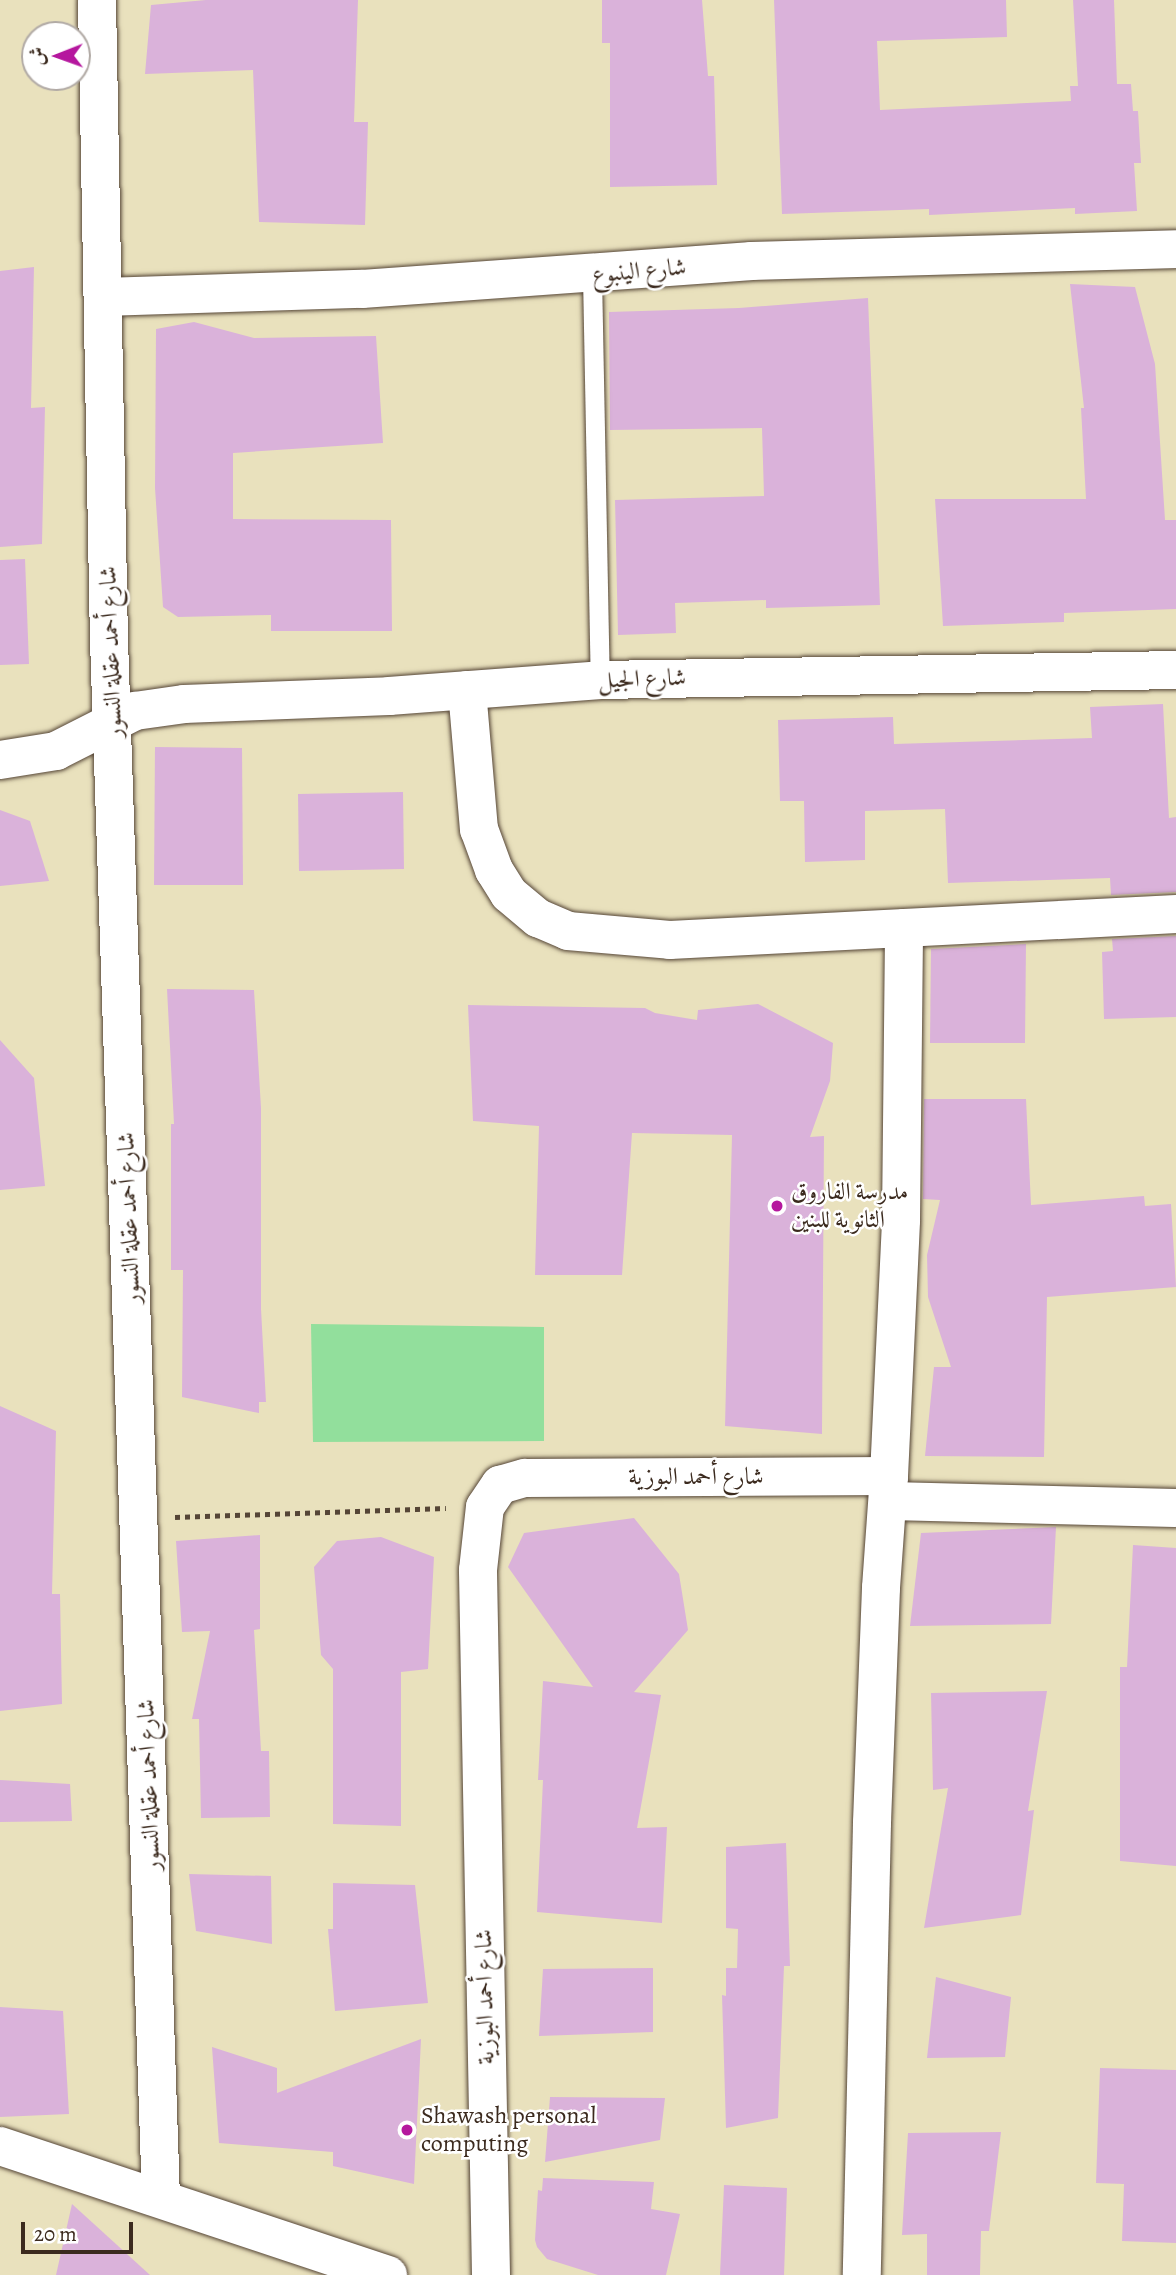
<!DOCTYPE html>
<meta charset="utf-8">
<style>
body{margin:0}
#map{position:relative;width:1176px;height:2275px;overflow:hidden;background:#e9e1bd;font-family:Alegreya,Amiri,serif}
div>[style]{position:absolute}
.green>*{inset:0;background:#92df9c}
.building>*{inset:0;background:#dab2da}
.path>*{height:4.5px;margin-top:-2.25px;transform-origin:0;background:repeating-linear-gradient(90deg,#554536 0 5px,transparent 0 10px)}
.roads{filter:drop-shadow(0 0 2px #554536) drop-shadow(0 0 2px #554536)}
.service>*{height:19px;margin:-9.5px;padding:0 9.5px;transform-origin:9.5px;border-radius:9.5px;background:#fff}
.minor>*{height:38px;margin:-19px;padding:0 19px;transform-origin:19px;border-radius:19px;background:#fff}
.dots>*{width:19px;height:19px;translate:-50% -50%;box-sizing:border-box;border:4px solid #fff;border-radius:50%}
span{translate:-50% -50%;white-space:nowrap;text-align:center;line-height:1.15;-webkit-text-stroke:5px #fff;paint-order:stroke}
.street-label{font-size:24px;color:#3b2a1e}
.poi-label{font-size:24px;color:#3b2a1e}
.left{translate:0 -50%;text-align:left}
.north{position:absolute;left:21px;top:21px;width:70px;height:70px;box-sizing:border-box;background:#fff;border:2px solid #b1aaa5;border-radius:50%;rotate:269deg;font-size:19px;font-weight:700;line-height:28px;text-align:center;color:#3b2a1e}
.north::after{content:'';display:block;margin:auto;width:24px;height:32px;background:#b5179e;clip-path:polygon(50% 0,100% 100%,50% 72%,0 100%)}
.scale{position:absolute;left:21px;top:2222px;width:112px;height:32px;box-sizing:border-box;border:4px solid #3b2a1e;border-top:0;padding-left:9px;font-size:21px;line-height:24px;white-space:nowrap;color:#3b2a1e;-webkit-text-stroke:5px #fff;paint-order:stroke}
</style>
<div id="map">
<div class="green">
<i style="clip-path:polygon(311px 1324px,544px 1327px,544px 1441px,313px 1442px)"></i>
</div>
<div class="building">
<i style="clip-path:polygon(206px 0,358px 0,354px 122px,368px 122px,365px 225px,259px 222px,253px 70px,145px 74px,151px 5px)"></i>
<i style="clip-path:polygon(602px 0,702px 0,708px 76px,714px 76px,717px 185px,610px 187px,610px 43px,602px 43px)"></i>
<i style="clip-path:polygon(774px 0,1006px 0,1007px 37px,877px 41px,880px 110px,1071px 101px,1070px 86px,1078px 86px,1073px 0,1114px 0,1117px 84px,1131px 84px,1133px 111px,1138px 111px,1141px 163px,1134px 163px,1137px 211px,1075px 214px,1075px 208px,929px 215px,929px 209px,782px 214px)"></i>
<i style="clip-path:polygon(34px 267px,31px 408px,45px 407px,42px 544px,0 547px,0 271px)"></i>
<i style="clip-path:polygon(1070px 284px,1135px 287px,1155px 364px,1165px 520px,1176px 520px,1176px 609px,1064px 613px,1064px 622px,943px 626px,935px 499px,1086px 499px,1081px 408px,1084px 408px)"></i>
<i style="clip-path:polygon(868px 298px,880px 605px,766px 608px,766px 600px,675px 603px,676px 633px,618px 635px,615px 500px,764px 496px,762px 428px,610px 430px,609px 312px,739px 308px)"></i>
<i style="clip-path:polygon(194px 322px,254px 338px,376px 336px,383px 443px,233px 453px,233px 519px,391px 520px,392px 631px,271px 631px,271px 615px,178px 617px,163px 607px,155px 488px,156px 329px)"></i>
<i style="clip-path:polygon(25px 559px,29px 664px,0 665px,0 560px)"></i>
<i style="clip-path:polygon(1163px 704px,1169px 818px,1176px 817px,1176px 892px,1111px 895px,1110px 878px,948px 883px,945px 809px,865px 811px,865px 860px,805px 862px,804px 801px,780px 801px,778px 720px,893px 717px,894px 744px,1092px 738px,1090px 707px)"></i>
<i style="clip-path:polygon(155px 747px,242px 748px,243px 885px,154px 885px)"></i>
<i style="clip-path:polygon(403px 792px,404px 869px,299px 871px,298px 794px)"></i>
<i style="clip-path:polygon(0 810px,30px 821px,49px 881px,0 886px)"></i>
<i style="clip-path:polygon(1176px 936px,1176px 1017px,1104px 1019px,1102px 952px,1113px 951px,1112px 939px)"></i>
<i style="clip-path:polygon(1026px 944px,1025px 1043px,930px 1043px,931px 949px)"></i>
<i style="clip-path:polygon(167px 989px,254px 990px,261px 1108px,261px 1309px,266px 1402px,259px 1402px,259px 1413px,182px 1397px,183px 1270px,171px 1270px,171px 1124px,174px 1124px)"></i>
<i style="clip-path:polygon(758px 1004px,833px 1043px,830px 1081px,810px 1137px,824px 1136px,822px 1434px,725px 1426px,732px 1135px,632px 1133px,622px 1275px,535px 1275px,539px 1126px,473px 1121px,468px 1005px,645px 1008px,655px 1013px,697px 1020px,698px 1010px)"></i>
<i style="clip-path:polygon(0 1040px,34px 1078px,45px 1186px,0 1190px)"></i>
<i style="clip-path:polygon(924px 1099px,1026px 1099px,1031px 1205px,1144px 1196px,1145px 1206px,1171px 1204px,1176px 1287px,1047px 1297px,1044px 1457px,925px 1456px,934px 1367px,951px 1367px,928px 1297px,927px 1255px,940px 1200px,923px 1199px)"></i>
<i style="clip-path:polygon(0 1406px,56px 1431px,52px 1594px,60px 1594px,62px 1704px,0 1711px)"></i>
<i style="clip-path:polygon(634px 1518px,679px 1574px,688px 1630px,634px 1692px,661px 1695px,637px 1828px,667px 1827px,662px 1923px,537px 1912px,543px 1780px,538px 1780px,543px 1681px,593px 1687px,508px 1567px,524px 1533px)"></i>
<i style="clip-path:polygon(1056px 1527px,1051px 1624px,910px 1626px,921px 1533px)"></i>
<i style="clip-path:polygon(260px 1535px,260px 1629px,254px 1630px,261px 1751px,269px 1751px,270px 1817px,201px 1818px,199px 1719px,192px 1719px,210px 1631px,182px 1632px,176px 1541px)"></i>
<i style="clip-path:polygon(381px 1537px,434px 1557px,428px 1669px,401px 1672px,401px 1826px,333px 1824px,333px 1669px,321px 1655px,314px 1567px,337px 1541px)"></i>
<i style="clip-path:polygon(1133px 1545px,1176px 1548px,1176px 1866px,1120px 1861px,1120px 1667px,1127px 1667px)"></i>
<i style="clip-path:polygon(1047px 1691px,1028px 1811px,1034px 1810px,1021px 1915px,924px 1928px,948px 1788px,933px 1790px,931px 1693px)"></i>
<i style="clip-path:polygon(0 1780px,70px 1784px,72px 1821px,0 1822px)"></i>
<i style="clip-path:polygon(786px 1843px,790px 1966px,784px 1966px,778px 2118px,726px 2128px,722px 1995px,726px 1996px,726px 1968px,737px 1968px,738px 1929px,726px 1928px,726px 1847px)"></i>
<i style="clip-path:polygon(189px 1874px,271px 1876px,272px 1944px,196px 1931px)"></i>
<i style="clip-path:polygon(333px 1883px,415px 1885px,428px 2003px,335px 2011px,328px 1929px,333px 1929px)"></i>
<i style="clip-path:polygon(653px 1968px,653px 2032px,539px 2036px,543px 1969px)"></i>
<i style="clip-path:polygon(936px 1977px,1011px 1997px,1005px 2057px,927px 2058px)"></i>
<i style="clip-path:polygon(0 2007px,63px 2011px,69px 2114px,0 2117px)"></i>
<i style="clip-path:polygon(421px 2039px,414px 2184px,333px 2166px,333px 2152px,219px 2143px,212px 2047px,277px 2068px,277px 2093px)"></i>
<i style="clip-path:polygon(1100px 2068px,1176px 2070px,1176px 2243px,1122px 2241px,1124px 2184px,1096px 2183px)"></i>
<i style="clip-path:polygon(550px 2097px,665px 2098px,660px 2140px,545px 2162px)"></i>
<i style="clip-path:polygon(1001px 2132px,989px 2231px,981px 2231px,980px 2275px,927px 2275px,927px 2234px,902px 2235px,908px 2133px)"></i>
<i style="clip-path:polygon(543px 2178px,654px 2182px,651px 2209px,680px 2214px,666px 2275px,598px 2275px,547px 2259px,537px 2247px,535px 2240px,538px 2190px,542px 2191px)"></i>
<i style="clip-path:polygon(724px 2185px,787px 2188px,784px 2275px,720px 2275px)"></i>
<i style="clip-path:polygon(72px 2204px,150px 2275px,56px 2275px)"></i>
</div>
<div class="path">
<i style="left:175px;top:1517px;width:271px;rotate:-1.9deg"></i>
</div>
<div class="roads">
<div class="service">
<i style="left:592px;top:275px;width:405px;rotate:88.9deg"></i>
</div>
<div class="minor">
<i style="left:97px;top:0;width:640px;rotate:88.93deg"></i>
<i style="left:109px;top:640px;width:1558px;rotate:88.09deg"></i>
<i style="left:103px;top:297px;width:259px;rotate:-1.8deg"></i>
<i style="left:362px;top:289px;width:391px;rotate:-4.1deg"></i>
<i style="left:752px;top:261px;width:424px;rotate:-1.6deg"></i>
<i style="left:467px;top:690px;width:140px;rotate:85.1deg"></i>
<i style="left:479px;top:829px;width:44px;rotate:69.9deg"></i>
<i style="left:494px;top:870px;width:28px;rotate:58deg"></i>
<i style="left:509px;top:894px;width:38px;rotate:40deg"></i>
<i style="left:538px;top:918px;width:33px;rotate:23deg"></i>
<i style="left:568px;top:931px;width:102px;rotate:5deg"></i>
<i style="left:670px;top:940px;width:507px;rotate:-2.94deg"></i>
<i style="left:0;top:760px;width:57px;rotate:-9.1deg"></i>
<i style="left:56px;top:751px;width:89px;rotate:-26.9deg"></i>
<i style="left:135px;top:711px;width:49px;rotate:-8.1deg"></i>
<i style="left:184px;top:704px;width:205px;rotate:-2.2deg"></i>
<i style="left:389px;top:696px;width:212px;rotate:-4.3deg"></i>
<i style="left:600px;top:680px;width:576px;rotate:-0.99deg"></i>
<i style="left:889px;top:1476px;width:256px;rotate:-87.3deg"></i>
<i style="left:901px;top:1220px;width:292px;rotate:-89.4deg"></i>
<i style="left:889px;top:1501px;width:287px;rotate:1.4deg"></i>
<i style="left:0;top:2146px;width:409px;rotate:18.4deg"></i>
<i style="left:491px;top:2275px;width:705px;rotate:-91.06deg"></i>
<i style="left:478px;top:1570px;width:63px;rotate:-83.7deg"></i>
<i style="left:485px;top:1507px;width:27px;rotate:-56deg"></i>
<i style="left:500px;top:1485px;width:26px;rotate:-16deg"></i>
<i style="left:525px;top:1478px;width:364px;rotate:-0.3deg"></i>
<i style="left:889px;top:1476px;width:112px;rotate:94.1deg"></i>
<i style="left:881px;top:1588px;width:235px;rotate:92.2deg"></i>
<i style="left:872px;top:1823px;width:452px;rotate:91.3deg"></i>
</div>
</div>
<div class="dots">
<i style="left:777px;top:1206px;background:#b5179e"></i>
<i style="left:407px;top:2130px;background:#b5179e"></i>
</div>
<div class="street-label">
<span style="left:639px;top:271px;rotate:-5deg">شارع الينبوع</span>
<span style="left:111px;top:652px;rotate:-92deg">شارع أحمد عقلة النسور</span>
<span style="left:642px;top:679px;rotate:-2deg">شارع الجيل</span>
<span style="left:129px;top:1218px;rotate:-92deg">شارع أحمد عقلة النسور</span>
<span style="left:696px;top:1477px">شارع أحمد البوزية</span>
<span style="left:149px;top:1785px;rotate:-92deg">شارع أحمد عقلة النسور</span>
<span style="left:485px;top:1997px;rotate:-91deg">شارع أحمد البوزية</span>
</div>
<div class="poi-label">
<span class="left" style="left:791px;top:1206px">مدرسة الفاروق<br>الثانوية للبنين</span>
<span class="left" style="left:421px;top:2130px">Shawash personal<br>computing</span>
</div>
<div class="north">ش</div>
<div class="scale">20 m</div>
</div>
